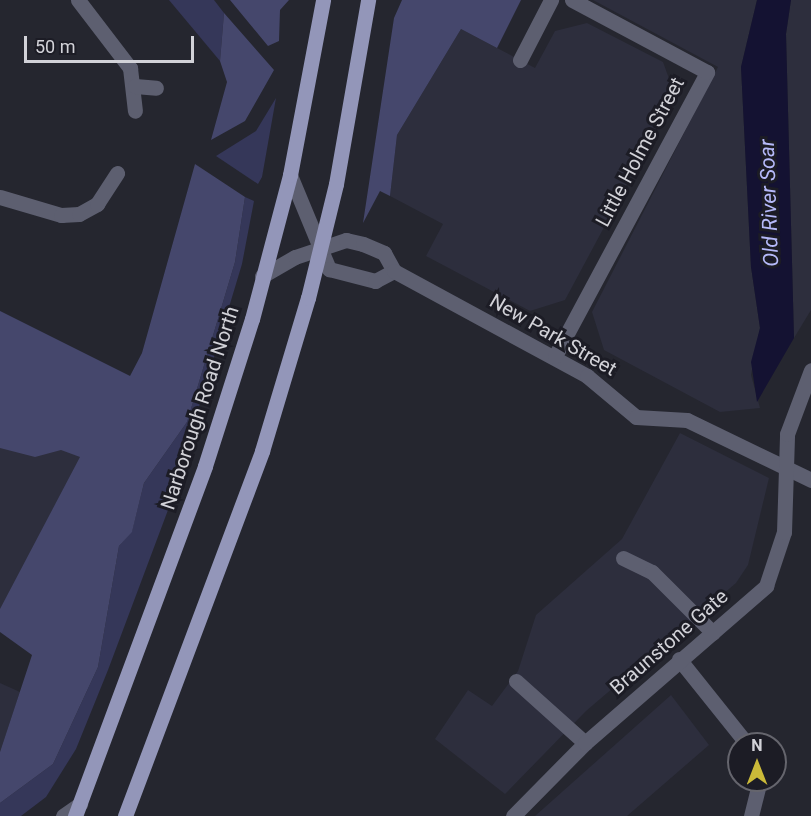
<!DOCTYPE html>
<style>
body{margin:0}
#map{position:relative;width:811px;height:816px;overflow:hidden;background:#25262f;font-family:Roboto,sans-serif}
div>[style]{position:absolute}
.built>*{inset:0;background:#2d2e3d}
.green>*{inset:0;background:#353759}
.forest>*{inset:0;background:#45476c}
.water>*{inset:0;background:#141232}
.minor>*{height:15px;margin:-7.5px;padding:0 7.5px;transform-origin:7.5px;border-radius:7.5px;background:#5d5f70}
.major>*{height:15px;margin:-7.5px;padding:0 7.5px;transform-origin:7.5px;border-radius:7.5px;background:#9396b9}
span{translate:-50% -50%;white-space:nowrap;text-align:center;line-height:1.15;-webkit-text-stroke:6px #1c1c25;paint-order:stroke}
.street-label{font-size:20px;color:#d2d2d8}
.water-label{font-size:21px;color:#b5b9f9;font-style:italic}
.north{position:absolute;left:727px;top:732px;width:60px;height:60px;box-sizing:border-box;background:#1c1c25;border:2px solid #65656d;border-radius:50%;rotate:0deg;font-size:16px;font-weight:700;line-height:24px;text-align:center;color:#d2d2d8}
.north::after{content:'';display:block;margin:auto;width:21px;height:27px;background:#cbba39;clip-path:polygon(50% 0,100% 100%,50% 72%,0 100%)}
.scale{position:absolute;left:24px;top:36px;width:170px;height:27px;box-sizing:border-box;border:3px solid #d2d2d8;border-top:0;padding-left:8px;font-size:18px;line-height:21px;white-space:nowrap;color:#d2d2d8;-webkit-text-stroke:4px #1c1c25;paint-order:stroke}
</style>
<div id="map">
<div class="built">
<i style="clip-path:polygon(593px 0,757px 0,741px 67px,751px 267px,760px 328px,751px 375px,760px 408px,720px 412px,604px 350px,592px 312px,718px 67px)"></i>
<i style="clip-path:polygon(791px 0,811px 0,811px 310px,794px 338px,786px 34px)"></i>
<i style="clip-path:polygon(587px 23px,663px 62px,675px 95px,565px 300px,530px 311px,426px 256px,443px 224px,390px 196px,397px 135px,461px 29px,535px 68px,555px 31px)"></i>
<i style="clip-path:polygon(0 311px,130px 376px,0 631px)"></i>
<i style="clip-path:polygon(680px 433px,769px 478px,748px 565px,736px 583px,586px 711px,505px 794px,435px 739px,468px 690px,492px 706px,518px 671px,536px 615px,622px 539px)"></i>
<i style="clip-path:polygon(0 683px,20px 692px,0 752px)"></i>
<i style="clip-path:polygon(671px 695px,709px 745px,627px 816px,535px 816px)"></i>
</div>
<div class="green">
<i style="clip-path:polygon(169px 0,214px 0,224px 13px,220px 61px)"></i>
<i style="clip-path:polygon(276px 98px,262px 177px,258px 184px,216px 156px,256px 131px)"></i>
<i style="clip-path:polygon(245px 197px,254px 201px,242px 264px,168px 510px,108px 670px,76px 749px,46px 797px,21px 816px,0 816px,0 803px,53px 764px,98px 667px,119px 546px,132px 531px,144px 483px,187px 422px,235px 262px)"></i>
</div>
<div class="forest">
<i style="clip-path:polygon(230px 0,289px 0,280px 10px,279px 41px,268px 46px)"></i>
<i style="clip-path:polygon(402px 0,521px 0,497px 48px,461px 29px,397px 135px,390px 196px,380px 191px,363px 223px,394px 18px)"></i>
<i style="clip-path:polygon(224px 13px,274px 70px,245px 121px,211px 140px,227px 82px,220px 61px)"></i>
<i style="clip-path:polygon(195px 164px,245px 197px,235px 262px,187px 422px,144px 483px,132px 532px,119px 546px,98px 667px,53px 764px,0 803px,0 752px,32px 655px,0 632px,0 609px,80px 457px,61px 450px,35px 457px,0 448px,0 311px,130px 376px,142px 353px)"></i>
</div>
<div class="water">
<i style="clip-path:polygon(757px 0,791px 0,786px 34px,794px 338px,757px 402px,751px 362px,760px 328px,751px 267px,741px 67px)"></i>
</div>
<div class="minor">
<i style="left:78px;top:0;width:86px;rotate:52.6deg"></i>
<i style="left:130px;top:68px;width:43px;rotate:83.4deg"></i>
<i style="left:520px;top:60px;width:68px;rotate:-62.7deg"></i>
<i style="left:135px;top:86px;width:21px;rotate:5deg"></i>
<i style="left:290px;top:175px;width:102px;rotate:67.5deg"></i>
<i style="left:329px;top:269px;width:48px;rotate:14.6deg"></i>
<i style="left:375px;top:281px;width:21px;rotate:-28deg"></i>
<i style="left:0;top:197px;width:64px;rotate:16.4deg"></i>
<i style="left:61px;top:215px;width:18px;rotate:-3deg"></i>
<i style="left:79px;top:214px;width:21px;rotate:-29deg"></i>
<i style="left:97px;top:204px;width:37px;rotate:-57deg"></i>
<i style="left:262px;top:276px;width:38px;rotate:-30deg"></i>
<i style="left:295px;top:257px;width:54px;rotate:-18.4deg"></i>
<i style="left:346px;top:240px;width:17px;rotate:13deg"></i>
<i style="left:363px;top:244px;width:23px;rotate:23deg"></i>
<i style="left:384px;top:253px;width:21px;rotate:61deg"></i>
<i style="left:394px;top:271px;width:220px;rotate:28.5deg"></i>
<i style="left:587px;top:376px;width:64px;rotate:39.9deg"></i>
<i style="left:636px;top:417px;width:51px;rotate:3.4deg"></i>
<i style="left:687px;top:420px;width:138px;rotate:25.8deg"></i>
<i style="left:555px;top:356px;width:322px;rotate:-61.8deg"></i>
<i style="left:707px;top:72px;width:153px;rotate:-151.9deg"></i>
<i style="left:623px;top:558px;width:32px;rotate:26deg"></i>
<i style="left:652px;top:572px;width:86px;rotate:45deg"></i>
<i style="left:679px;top:659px;width:109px;rotate:51.3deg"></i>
<i style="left:516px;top:681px;width:93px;rotate:41.9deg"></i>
<i style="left:63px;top:816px;width:21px;rotate:-35deg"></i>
<i style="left:513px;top:816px;width:103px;rotate:-45.4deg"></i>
<i style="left:585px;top:743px;width:240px;rotate:-40.9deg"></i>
<i style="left:766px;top:586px;width:57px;rotate:-71.6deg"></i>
<i style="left:784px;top:532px;width:98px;rotate:-88.2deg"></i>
<i style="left:787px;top:434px;width:68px;rotate:-69.4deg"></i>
<i style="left:751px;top:816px;width:37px;rotate:-76deg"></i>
</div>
<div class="major">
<i style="left:75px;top:816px;width:373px;rotate:-69.6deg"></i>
<i style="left:205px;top:466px;width:154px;rotate:-72.3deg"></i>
<i style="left:252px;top:319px;width:149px;rotate:-75.2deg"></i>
<i style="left:290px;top:175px;width:178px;rotate:-79.3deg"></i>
<i style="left:125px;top:816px;width:390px;rotate:-69.4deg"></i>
<i style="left:262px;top:451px;width:160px;rotate:-73.3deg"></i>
<i style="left:308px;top:298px;width:117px;rotate:-76.2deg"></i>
<i style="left:336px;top:184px;width:187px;rotate:-80.1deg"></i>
</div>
<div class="street-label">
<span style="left:640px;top:152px;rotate:-62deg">Little Holme Street</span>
<span style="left:553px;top:335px;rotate:30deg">New Park Street</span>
<span style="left:200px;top:408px;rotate:-72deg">Narborough Road North</span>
<span style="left:669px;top:642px;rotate:-41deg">Braunstone Gate</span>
</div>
<div class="water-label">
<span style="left:769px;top:203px;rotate:-92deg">Old River Soar</span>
</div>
<div class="north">N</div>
<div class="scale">50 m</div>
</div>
